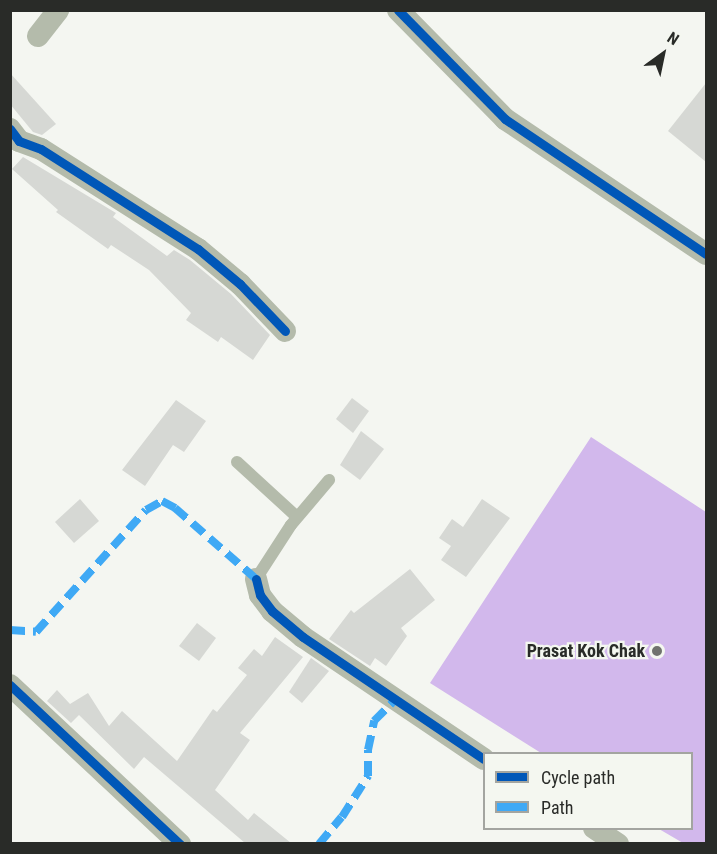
<!DOCTYPE html>
<style>
body{margin:0}
#map{position:relative;width:717px;height:854px;overflow:hidden;background:#f4f6f1;font-family:"Roboto Condensed",sans-serif}
div>[style]{position:absolute}
.water>*{inset:0;background:#d2b8ec}
.building>*{inset:0;background:#d6d8d4}
.service>*{height:12px;margin:-6px;padding:0 6px;transform-origin:6px;border-radius:6px;background:#b4bbab}
.minor>*{height:22px;margin:-11px;padding:0 11px;transform-origin:11px;border-radius:11px;background:#b4bbab}
.quiet>*{height:8px;margin-top:-4px;transform-origin:0;background:repeating-linear-gradient(90deg,#3fa9f5 0 15px,transparent 0 23px)}
.cycleway>*{height:9px;margin:-4.5px;padding:0 4.5px;transform-origin:4.5px;border-radius:4.5px;background:#0057b8}
.dots>*{width:16px;height:16px;translate:-50% -50%;box-sizing:border-box;border:3px solid #f4f7f0;border-radius:50%}
span{translate:-50% -50%;white-space:nowrap;text-align:center;line-height:1.15;-webkit-text-stroke:4.5px #f4f7f0;paint-order:stroke}
.poi-label{font-size:18px;color:#292b28;font-weight:700}
.right{translate:-100% -50%;text-align:right}
.frame{position:absolute;inset:0;border:12px solid #292b28;pointer-events:none}
.legend{position:absolute;left:483px;top:752px;width:210px;height:78px;box-sizing:border-box;background:#f4f7f0;border:2px solid #a3a5a0;margin:0;padding:8px 10px;list-style:none;font-size:18px;color:#292b28}
.legend li{display:flex;align-items:center;gap:12px;height:30px}
.legend b{width:30px;border:2px solid #a3a5a0}
.north{position:absolute;left:633px;top:24px;width:60px;height:60px;-webkit-text-stroke:4px #f4f7f0;paint-order:stroke;rotate:33deg;font-size:16px;font-weight:700;line-height:24px;text-align:center;color:#292b28}
.north::after{content:'';display:block;margin:auto;width:21px;height:27px;background:#292b28;clip-path:polygon(50% 0,100% 100%,50% 72%,0 100%)}
</style>
<div id="map">
<div class="water">
<i style="clip-path:polygon(591px 437px,706px 512px,706px 843px,683px 843px,659px 829px,692px 828px,692px 754px,541px 753px,430px 683px)"></i>
</div>
<div class="building">
<i style="clip-path:polygon(10px 73px,56px 124px,42px 135px,33px 132px,10px 104px)"></i>
<i style="clip-path:polygon(706px 83px,706px 162px,668px 131px)"></i>
<i style="clip-path:polygon(23px 157px,116px 213px,113px 217px,167px 256px,174px 250px,190px 260px,231px 294px,270px 335px,253px 360px,221px 337px,218px 342px,186px 320px,191px 313px,149px 270px,111px 245px,108px 249px,56px 212px,58px 210px,12px 169px)"></i>
<i style="clip-path:polygon(352px 398px,369px 411px,353px 433px,336px 419px)"></i>
<i style="clip-path:polygon(176px 400px,206px 421px,184px 452px,173px 445px,145px 486px,122px 470px)"></i>
<i style="clip-path:polygon(361px 431px,384px 449px,360px 480px,340px 465px)"></i>
<i style="clip-path:polygon(80px 499px,99px 521px,74px 543px,55px 522px)"></i>
<i style="clip-path:polygon(482px 499px,510px 518px,466px 577px,441px 560px,451px 546px,439px 538px,452px 519px,463px 527px)"></i>
<i style="clip-path:polygon(410px 569px,435px 600px,401px 628px,407px 636px,386px 666px,375px 658px,370px 666px,329px 639px,351px 610px,354px 613px)"></i>
<i style="clip-path:polygon(197px 623px,216px 638px,199px 661px,179px 646px)"></i>
<i style="clip-path:polygon(275px 637px,303px 657px,240px 733px,250px 740px,215px 790px,248px 820px,254px 813px,291px 843px,245px 843px,144px 757px,134px 769px,79px 715px,71px 723px,47px 701px,57px 690px,70px 704px,88px 693px,109px 726px,122px 711px,177px 761px,213px 709px,217px 712px,247px 675px,238px 668px,254px 649px,262px 656px)"></i>
<i style="clip-path:polygon(311px 658px,329px 671px,302px 703px,289px 692px)"></i>
</div>
<div class="service">
<i style="left:237px;top:462px;width:81px;rotate:42.5deg"></i>
<i style="left:256px;top:579px;width:64px;rotate:-57.1deg"></i>
<i style="left:291px;top:525px;width:59px;rotate:-49.8deg"></i>
</div>
<div class="minor">
<i style="left:398px;top:10px;width:153px;rotate:45.5deg"></i>
<i style="left:505px;top:119px;width:242px;rotate:33.9deg"></i>
<i style="left:38px;top:36px;width:33px;rotate:-52deg"></i>
<i style="left:10px;top:129px;width:15px;rotate:53deg"></i>
<i style="left:19px;top:141px;width:23px;rotate:20deg"></i>
<i style="left:41px;top:149px;width:186px;rotate:32.5deg"></i>
<i style="left:198px;top:249px;width:55px;rotate:39.8deg"></i>
<i style="left:240px;top:284px;width:65px;rotate:46.2deg"></i>
<i style="left:256px;top:579px;width:16px;rotate:76deg"></i>
<i style="left:260px;top:595px;width:20px;rotate:53deg"></i>
<i style="left:272px;top:611px;width:40px;rotate:40deg"></i>
<i style="left:303px;top:637px;width:218px;rotate:34deg"></i>
<i style="left:10px;top:685px;width:233px;rotate:43.1deg"></i>
<i style="left:594px;top:828px;width:29px;rotate:34deg"></i>
</div>
<div class="quiet">
<i style="left:10px;top:630px;width:26px;rotate:4deg"></i>
<i style="left:36px;top:632px;width:164px;rotate:-48deg"></i>
<i style="left:146px;top:510px;width:18px;rotate:-29deg"></i>
<i style="left:162px;top:501px;width:15px;rotate:28deg"></i>
<i style="left:175px;top:508px;width:108px;rotate:41.2deg"></i>
<i style="left:319px;top:844px;width:35px;rotate:-50deg"></i>
<i style="left:342px;top:817px;width:49px;rotate:-57.6deg"></i>
<i style="left:368px;top:776px;width:26px;rotate:-90deg"></i>
<i style="left:368px;top:750px;width:30px;rotate:-78deg"></i>
<i style="left:374px;top:721px;width:28px;rotate:-45deg"></i>
</div>
<div class="cycleway">
<i style="left:398px;top:10px;width:153px;rotate:45.5deg"></i>
<i style="left:505px;top:119px;width:242px;rotate:33.9deg"></i>
<i style="left:10px;top:129px;width:15px;rotate:53deg"></i>
<i style="left:19px;top:141px;width:23px;rotate:20deg"></i>
<i style="left:41px;top:149px;width:186px;rotate:32.5deg"></i>
<i style="left:198px;top:249px;width:55px;rotate:39.8deg"></i>
<i style="left:240px;top:284px;width:65px;rotate:46.2deg"></i>
<i style="left:256px;top:579px;width:16px;rotate:76deg"></i>
<i style="left:260px;top:595px;width:20px;rotate:53deg"></i>
<i style="left:272px;top:611px;width:40px;rotate:40deg"></i>
<i style="left:303px;top:637px;width:218px;rotate:34deg"></i>
<i style="left:10px;top:685px;width:233px;rotate:43.1deg"></i>
</div>
<div class="dots">
<i style="left:657px;top:651px;background:#70726e"></i>
</div>
<div class="poi-label">
<span class="right" style="left:645px;top:651px">Prasat Kok Chak</span>
</div>
<div class="frame"></div>
<ul class="legend">
<li><b style="height:8px;background:#0057b8"></b>Cycle path</li>
<li><b style="height:8px;background:#3fa9f5"></b>Path</li>
</ul>
<div class="north">N</div>
</div>
